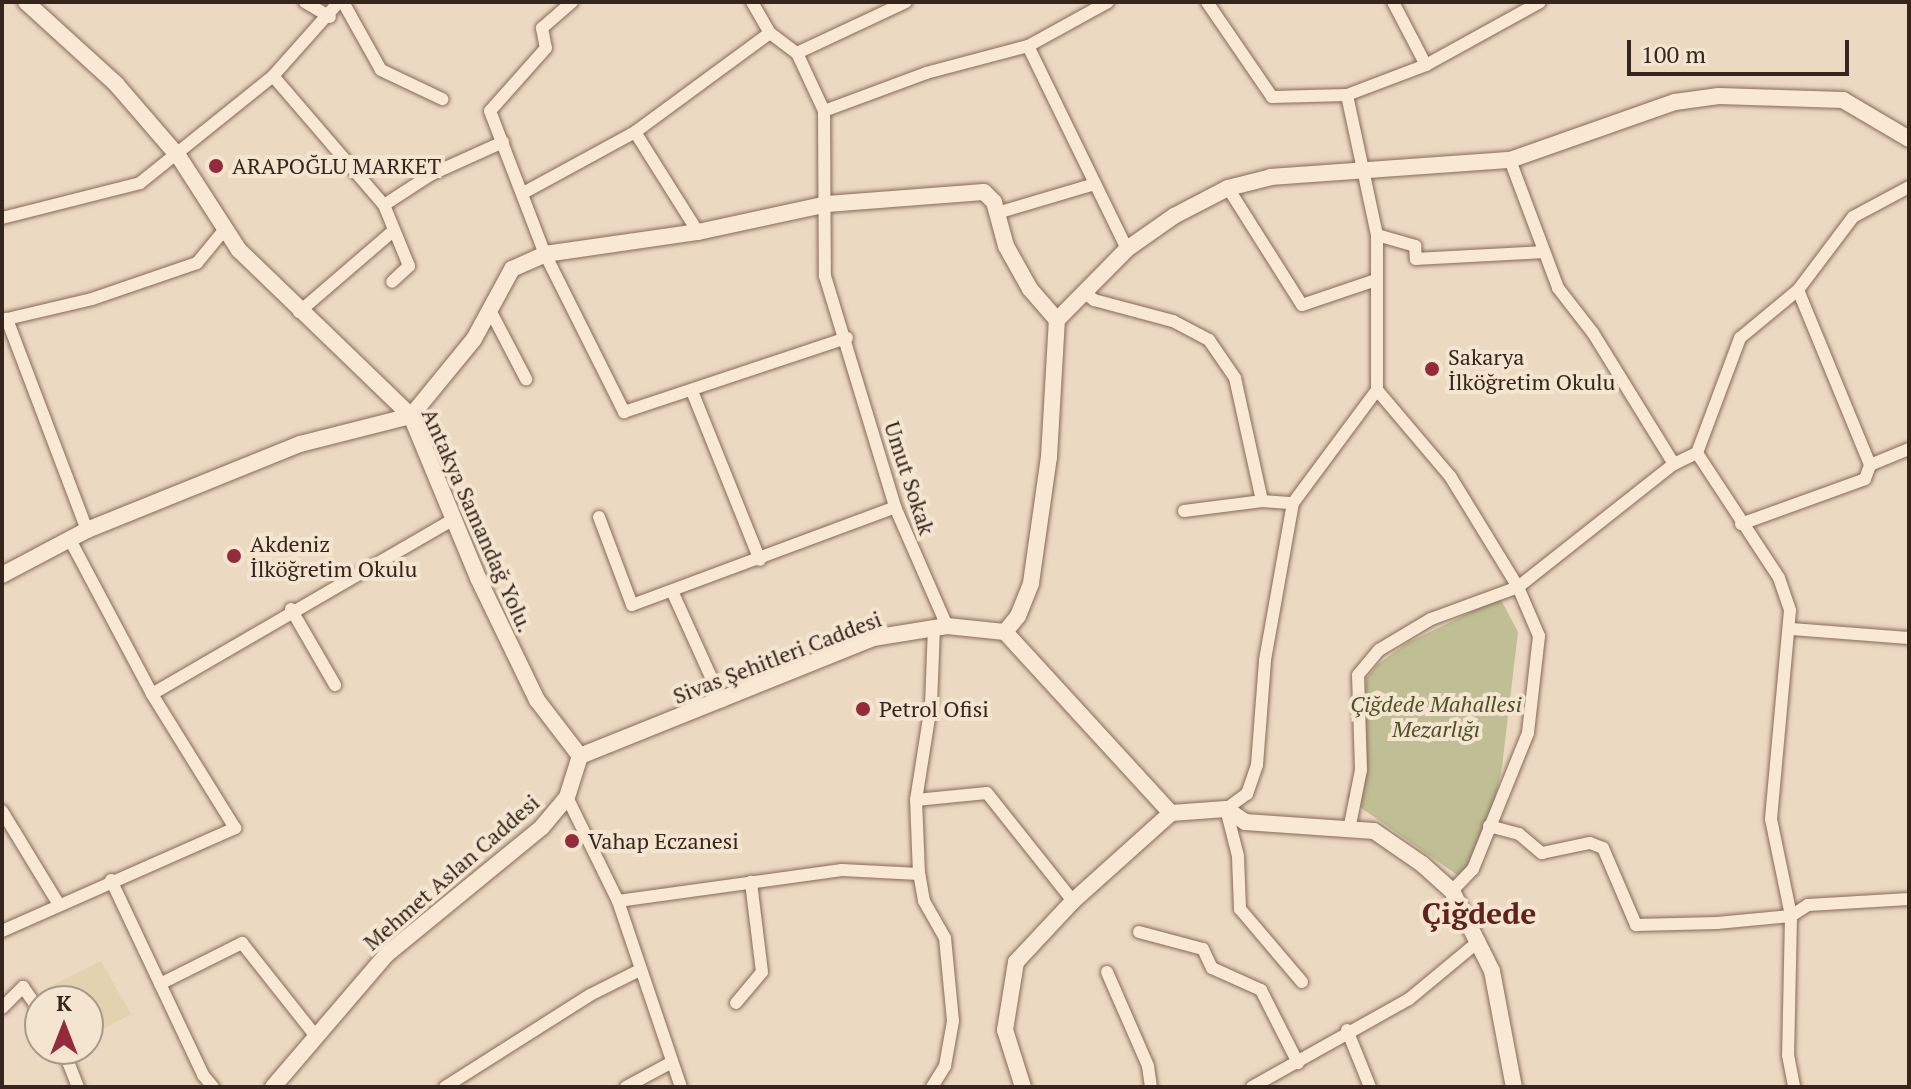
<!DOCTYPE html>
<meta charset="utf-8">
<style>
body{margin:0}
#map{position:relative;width:1911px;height:1089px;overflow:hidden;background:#ecd9c1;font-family:"PT Serif",serif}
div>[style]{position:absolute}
.farmland>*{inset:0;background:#e2d2af}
.cemetery>*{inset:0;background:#bfbe95}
.roads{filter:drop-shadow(0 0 2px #856a59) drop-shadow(0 0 2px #856a59)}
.minor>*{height:12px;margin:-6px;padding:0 6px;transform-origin:6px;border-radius:6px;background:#f8e8d4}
.tertiary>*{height:16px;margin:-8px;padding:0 8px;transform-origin:8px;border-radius:8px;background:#f8e8d4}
.dots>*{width:22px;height:22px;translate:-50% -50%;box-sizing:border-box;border:4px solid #f4e5d1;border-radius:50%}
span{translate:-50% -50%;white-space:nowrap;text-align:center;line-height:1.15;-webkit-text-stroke:8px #f4e5d1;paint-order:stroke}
.poi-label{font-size:22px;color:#35251d}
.left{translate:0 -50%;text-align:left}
.street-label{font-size:22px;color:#35251d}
.park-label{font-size:22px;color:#4d5124;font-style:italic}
.district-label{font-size:30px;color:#61221e;font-weight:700}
.frame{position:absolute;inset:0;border:4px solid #35251d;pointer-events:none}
.north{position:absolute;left:24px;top:985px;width:80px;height:80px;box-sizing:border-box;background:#f4e5d1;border:2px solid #a89889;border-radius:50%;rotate:0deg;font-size:22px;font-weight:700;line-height:32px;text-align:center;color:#35251d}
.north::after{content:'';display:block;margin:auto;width:28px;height:36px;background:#932b3b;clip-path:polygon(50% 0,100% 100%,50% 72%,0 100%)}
.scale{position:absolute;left:1627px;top:40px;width:222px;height:36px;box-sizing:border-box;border:4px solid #35251d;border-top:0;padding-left:10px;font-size:24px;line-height:28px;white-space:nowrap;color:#35251d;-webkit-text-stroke:6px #f4e5d1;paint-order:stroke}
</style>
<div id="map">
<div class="farmland">
<i style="clip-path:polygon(101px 961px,131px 1014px,88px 1037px,88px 1001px,48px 1001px,43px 990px)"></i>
</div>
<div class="cemetery">
<i style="clip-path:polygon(1500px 598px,1518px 632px,1502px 767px,1489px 826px,1463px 879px,1347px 798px,1361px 763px,1366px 679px,1377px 665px,1407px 643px)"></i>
</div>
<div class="roads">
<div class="minor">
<i style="left:305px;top:2px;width:29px;rotate:31deg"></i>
<i style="left:343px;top:2px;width:78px;rotate:60.8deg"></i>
<i style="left:381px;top:70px;width:68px;rotate:25.4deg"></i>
<i style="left:572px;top:2px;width:40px;rotate:139deg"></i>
<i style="left:542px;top:28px;width:20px;rotate:79deg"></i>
<i style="left:546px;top:48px;width:84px;rotate:131.6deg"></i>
<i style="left:490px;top:111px;width:153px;rotate:69deg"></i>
<i style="left:545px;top:254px;width:177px;rotate:63.4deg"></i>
<i style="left:624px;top:412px;width:235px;rotate:-18.4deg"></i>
<i style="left:752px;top:2px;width:36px;rotate:60deg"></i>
<i style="left:770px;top:33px;width:34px;rotate:37deg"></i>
<i style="left:797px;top:53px;width:64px;rotate:65deg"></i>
<i style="left:824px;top:111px;width:165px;rotate:89.7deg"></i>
<i style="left:825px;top:276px;width:241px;rotate:73.1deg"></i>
<i style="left:895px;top:507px;width:130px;rotate:66.4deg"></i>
<i style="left:1207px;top:2px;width:115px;rotate:55.6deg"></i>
<i style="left:1272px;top:97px;width:75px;rotate:-1.5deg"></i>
<i style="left:1347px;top:95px;width:85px;rotate:-20.8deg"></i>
<i style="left:1426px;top:65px;width:130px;rotate:-28.9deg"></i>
<i style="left:1393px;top:2px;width:71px;rotate:62.4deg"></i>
<i style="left:1028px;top:46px;width:226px;rotate:64deg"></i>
<i style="left:797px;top:53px;width:120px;rotate:-25.1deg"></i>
<i style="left:273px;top:76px;width:170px;rotate:49.3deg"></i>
<i style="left:384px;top:205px;width:57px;rotate:-32.9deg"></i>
<i style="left:432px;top:174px;width:78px;rotate:-24.3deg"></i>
<i style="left:824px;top:111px;width:109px;rotate:-20.4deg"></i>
<i style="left:926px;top:73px;width:106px;rotate:-14.8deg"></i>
<i style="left:1028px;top:46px;width:91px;rotate:-28.8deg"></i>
<i style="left:635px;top:132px;width:118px;rotate:57.8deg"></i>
<i style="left:1510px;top:160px;width:137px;rotate:69.4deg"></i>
<i style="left:1558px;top:288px;width:57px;rotate:52.1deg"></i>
<i style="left:1593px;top:333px;width:154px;rotate:58.3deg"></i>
<i style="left:1228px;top:188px;width:138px;rotate:57.7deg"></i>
<i style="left:1302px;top:305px;width:78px;rotate:-18.7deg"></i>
<i style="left:525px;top:192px;width:125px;rotate:-28.6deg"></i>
<i style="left:635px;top:132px;width:167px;rotate:-36.3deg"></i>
<i style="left:384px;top:205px;width:66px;rotate:67.7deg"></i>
<i style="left:409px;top:266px;width:23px;rotate:137deg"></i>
<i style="left:997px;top:213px;width:102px;rotate:-16.5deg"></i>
<i style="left:2px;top:218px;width:142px;rotate:-14.2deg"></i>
<i style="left:140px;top:183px;width:171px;rotate:-38.8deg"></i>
<i style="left:273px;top:76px;width:99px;rotate:-48.3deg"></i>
<i style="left:1377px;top:235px;width:40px;rotate:16deg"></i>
<i style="left:1415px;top:246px;width:13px;rotate:86deg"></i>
<i style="left:1416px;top:259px;width:128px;rotate:-3.1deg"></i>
<i style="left:1798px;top:290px;width:189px;rotate:67.6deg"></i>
<i style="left:1870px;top:465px;width:42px;rotate:-22.3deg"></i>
<i style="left:1084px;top:292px;width:13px;rotate:39deg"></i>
<i style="left:1094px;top:300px;width:82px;rotate:14.9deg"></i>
<i style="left:1173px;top:321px;width:41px;rotate:27.8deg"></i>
<i style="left:1209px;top:340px;width:46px;rotate:55.6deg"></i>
<i style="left:1235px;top:378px;width:126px;rotate:77.6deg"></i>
<i style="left:299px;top:312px;width:123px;rotate:-40.7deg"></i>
<i style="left:491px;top:312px;width:76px;rotate:62.4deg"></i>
<i style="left:1377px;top:390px;width:113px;rotate:49.7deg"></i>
<i style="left:1450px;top:476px;width:130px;rotate:58.5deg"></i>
<i style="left:1518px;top:587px;width:53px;rotate:66.8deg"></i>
<i style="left:1539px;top:636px;width:98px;rotate:96.5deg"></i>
<i style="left:1528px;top:733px;width:147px;rotate:112deg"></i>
<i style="left:1473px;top:869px;width:30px;rotate:134deg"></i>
<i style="left:692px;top:391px;width:182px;rotate:68.1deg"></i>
<i style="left:1697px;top:453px;width:149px;rotate:56.7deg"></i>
<i style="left:1779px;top:578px;width:34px;rotate:71deg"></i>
<i style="left:1790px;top:610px;width:210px;rotate:95.2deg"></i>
<i style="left:1771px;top:819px;width:99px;rotate:78.3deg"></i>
<i style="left:1791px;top:916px;width:139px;rotate:91.2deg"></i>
<i style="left:1788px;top:1055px;width:33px;rotate:79deg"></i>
<i style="left:1184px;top:511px;width:79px;rotate:-7.3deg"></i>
<i style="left:1262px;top:501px;width:31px;rotate:4deg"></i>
<i style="left:599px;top:517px;width:94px;rotate:69.4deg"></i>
<i style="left:632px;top:605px;width:281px;rotate:-20.4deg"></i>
<i style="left:1741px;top:524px;width:132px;rotate:-19.9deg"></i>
<i style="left:1865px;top:479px;width:15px;rotate:-70deg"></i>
<i style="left:87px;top:530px;width:226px;rotate:-110.8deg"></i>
<i style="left:7px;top:319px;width:87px;rotate:-13.2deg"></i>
<i style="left:92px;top:299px;width:111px;rotate:-18.9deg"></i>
<i style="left:197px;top:263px;width:44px;rotate:-50.5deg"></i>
<i style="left:672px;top:591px;width:121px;rotate:65.6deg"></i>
<i style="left:291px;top:609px;width:88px;rotate:59.9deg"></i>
<i style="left:1791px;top:629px;width:118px;rotate:4.4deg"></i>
<i style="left:152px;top:694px;width:349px;rotate:-30.1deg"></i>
<i style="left:567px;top:797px;width:116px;rotate:63.9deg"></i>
<i style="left:618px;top:901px;width:196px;rotate:71.3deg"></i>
<i style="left:916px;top:800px;width:71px;rotate:-5.6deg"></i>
<i style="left:987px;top:793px;width:138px;rotate:51.5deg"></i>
<i style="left:2px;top:811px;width:108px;rotate:58.7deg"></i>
<i style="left:1489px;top:826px;width:31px;rotate:15deg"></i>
<i style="left:1519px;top:834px;width:30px;rotate:40deg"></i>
<i style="left:1542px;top:853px;width:49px;rotate:-11.8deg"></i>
<i style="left:1590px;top:843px;width:14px;rotate:21deg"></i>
<i style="left:1603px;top:848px;width:84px;rotate:66.8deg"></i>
<i style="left:1636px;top:925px;width:81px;rotate:-1.4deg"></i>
<i style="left:1717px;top:923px;width:74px;rotate:-5.4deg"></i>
<i style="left:1791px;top:916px;width:20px;rotate:-33deg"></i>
<i style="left:1808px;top:905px;width:101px;rotate:-3.4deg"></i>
<i style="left:1349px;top:830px;width:61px;rotate:-78.7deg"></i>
<i style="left:1361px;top:770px;width:95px;rotate:-91.8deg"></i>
<i style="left:1358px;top:675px;width:33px;rotate:-50deg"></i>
<i style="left:1379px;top:650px;width:61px;rotate:-30.8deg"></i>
<i style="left:1431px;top:619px;width:93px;rotate:-20.2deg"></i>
<i style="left:1518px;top:587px;width:199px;rotate:-38.3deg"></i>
<i style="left:1674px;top:464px;width:25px;rotate:-26deg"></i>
<i style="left:1697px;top:453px;width:123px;rotate:-69.5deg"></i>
<i style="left:1740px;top:338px;width:75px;rotate:-39.6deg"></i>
<i style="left:1798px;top:290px;width:91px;rotate:-53deg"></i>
<i style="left:1853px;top:217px;width:64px;rotate:-28.2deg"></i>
<i style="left:111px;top:880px;width:216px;rotate:64.7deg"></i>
<i style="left:203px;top:1075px;width:16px;rotate:50deg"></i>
<i style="left:618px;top:901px;width:226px;rotate:-7.9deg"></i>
<i style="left:842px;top:870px;width:77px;rotate:3deg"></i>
<i style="left:2px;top:931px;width:255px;rotate:-23.8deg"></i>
<i style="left:235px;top:828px;width:158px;rotate:-121.8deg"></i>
<i style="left:152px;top:694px;width:174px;rotate:-118deg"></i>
<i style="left:1139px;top:932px;width:66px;rotate:14.9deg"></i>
<i style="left:1203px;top:949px;width:21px;rotate:65deg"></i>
<i style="left:1212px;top:968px;width:54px;rotate:24.2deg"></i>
<i style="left:1261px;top:990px;width:82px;rotate:63.1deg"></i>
<i style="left:1107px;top:972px;width:103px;rotate:66.4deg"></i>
<i style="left:1148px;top:1066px;width:21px;rotate:82deg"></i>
<i style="left:1302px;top:982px;width:96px;rotate:-130.3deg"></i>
<i style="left:1240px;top:909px;width:53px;rotate:-92.2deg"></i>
<i style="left:1238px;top:856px;width:49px;rotate:-104.3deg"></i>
<i style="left:1226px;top:809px;width:26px;rotate:-36deg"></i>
<i style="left:1247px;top:794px;width:31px;rotate:-71deg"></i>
<i style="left:1257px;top:765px;width:105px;rotate:-85.6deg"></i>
<i style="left:1265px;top:660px;width:159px;rotate:-79.9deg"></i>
<i style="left:1293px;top:503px;width:141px;rotate:-53.4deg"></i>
<i style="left:1377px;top:390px;width:155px;rotate:-90deg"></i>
<i style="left:1377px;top:235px;width:143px;rotate:-102.1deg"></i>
<i style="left:160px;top:984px;width:92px;rotate:-26.6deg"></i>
<i style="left:242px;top:943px;width:117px;rotate:51.6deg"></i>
<i style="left:736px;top:1003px;width:40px;rotate:-50deg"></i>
<i style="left:762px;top:972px;width:91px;rotate:-97deg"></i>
<i style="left:2px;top:1008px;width:30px;rotate:-45deg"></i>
<i style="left:23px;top:987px;width:29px;rotate:55deg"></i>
<i style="left:1347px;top:1030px;width:61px;rotate:68deg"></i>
<i style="left:63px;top:1049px;width:41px;rotate:68.5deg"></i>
<i style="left:445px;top:1087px;width:172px;rotate:-32.4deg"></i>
<i style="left:590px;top:995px;width:56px;rotate:-26.6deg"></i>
<i style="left:626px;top:1087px;width:52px;rotate:-28.5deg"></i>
<i style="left:932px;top:1087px;width:25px;rotate:-58deg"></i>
<i style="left:945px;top:1066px;width:46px;rotate:-79.9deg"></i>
<i style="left:953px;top:1021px;width:83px;rotate:-95.5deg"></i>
<i style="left:945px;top:938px;width:43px;rotate:-119.6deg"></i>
<i style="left:924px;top:901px;width:27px;rotate:-100deg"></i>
<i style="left:919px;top:874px;width:74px;rotate:-92.3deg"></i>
<i style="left:916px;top:800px;width:96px;rotate:-81deg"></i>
<i style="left:931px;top:705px;width:78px;rotate:-87.8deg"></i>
<i style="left:1252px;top:1087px;width:180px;rotate:-29.3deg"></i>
<i style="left:1409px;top:999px;width:91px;rotate:-39.6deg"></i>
</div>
<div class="tertiary">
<i style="left:26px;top:2px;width:122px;rotate:42.3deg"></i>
<i style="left:116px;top:84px;width:96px;rotate:49.2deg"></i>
<i style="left:179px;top:157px;width:111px;rotate:57.2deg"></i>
<i style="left:239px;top:250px;width:239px;rotate:44deg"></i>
<i style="left:411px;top:416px;width:175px;rotate:67.5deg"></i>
<i style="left:478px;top:578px;width:136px;rotate:64.2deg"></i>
<i style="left:537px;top:700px;width:71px;rotate:52.5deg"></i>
<i style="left:2px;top:575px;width:96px;rotate:-27.9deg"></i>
<i style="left:87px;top:530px;width:230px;rotate:-22deg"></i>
<i style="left:300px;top:444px;width:114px;rotate:-14.2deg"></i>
<i style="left:411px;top:416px;width:99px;rotate:-50.7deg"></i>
<i style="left:474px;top:339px;width:80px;rotate:-61.5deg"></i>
<i style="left:512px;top:269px;width:36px;rotate:-24deg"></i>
<i style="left:545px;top:254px;width:155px;rotate:-8.2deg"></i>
<i style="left:698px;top:232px;width:132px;rotate:-12.2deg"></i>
<i style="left:827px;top:204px;width:157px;rotate:-4.4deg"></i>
<i style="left:984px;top:192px;width:14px;rotate:45deg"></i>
<i style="left:994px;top:202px;width:46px;rotate:74.7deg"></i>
<i style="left:1006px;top:246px;width:49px;rotate:60.8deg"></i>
<i style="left:1030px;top:289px;width:41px;rotate:48.9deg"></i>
<i style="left:1005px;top:632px;width:21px;rotate:-51deg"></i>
<i style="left:1018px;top:616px;width:35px;rotate:-68deg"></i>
<i style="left:1031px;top:583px;width:127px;rotate:-81.9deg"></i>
<i style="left:1049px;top:457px;width:137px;rotate:-86.7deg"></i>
<i style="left:1057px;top:320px;width:100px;rotate:-45.4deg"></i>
<i style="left:1127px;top:249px;width:57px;rotate:-35.1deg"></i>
<i style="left:1174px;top:216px;width:61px;rotate:-27.4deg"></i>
<i style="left:1228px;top:188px;width:44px;rotate:-14.3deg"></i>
<i style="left:1271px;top:177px;width:240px;rotate:-4.1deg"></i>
<i style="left:1510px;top:160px;width:175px;rotate:-19.4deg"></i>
<i style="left:1675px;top:102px;width:44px;rotate:-7.8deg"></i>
<i style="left:1719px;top:96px;width:124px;rotate:1.8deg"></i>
<i style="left:1843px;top:100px;width:77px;rotate:30.6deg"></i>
<i style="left:580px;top:756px;width:316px;rotate:-21.9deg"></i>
<i style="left:873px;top:638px;width:75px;rotate:-9.2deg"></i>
<i style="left:947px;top:626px;width:58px;rotate:5.9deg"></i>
<i style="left:1005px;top:632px;width:246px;rotate:47.5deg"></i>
<i style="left:1171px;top:813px;width:55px;rotate:-4.2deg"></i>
<i style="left:1226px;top:809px;width:23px;rotate:34deg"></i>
<i style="left:1245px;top:822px;width:129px;rotate:4deg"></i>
<i style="left:1374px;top:831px;width:58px;rotate:34.5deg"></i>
<i style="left:1422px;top:864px;width:40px;rotate:42deg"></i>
<i style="left:1452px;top:891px;width:89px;rotate:63.4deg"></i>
<i style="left:1492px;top:971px;width:118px;rotate:79.3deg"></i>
<i style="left:273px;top:1087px;width:175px;rotate:-49.4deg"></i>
<i style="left:387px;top:954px;width:200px;rotate:-39.3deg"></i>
<i style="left:542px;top:827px;width:39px;rotate:-50deg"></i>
<i style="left:567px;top:797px;width:43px;rotate:-72.4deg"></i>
<i style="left:1023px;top:1087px;width:60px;rotate:-107.5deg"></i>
<i style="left:1005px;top:1030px;width:69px;rotate:-80.8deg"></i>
<i style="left:1016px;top:962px;width:83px;rotate:-46.9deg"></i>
<i style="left:1073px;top:901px;width:132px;rotate:-41.9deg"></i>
</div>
</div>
<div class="dots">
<i style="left:216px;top:166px;background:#932b3b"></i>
<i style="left:1432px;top:369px;background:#932b3b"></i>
<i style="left:234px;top:556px;background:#932b3b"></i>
<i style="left:863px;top:709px;background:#932b3b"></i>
<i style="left:572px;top:841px;background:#932b3b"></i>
</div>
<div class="poi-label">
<span class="left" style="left:232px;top:166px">ARAPOĞLU MARKET</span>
<span class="left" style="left:1448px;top:369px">Sakarya<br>İlköğretim Okulu</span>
<span class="left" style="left:250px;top:556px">Akdeniz<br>İlköğretim Okulu</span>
<span class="left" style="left:879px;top:709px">Petrol Ofisi</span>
<span class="left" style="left:588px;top:841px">Vahap Eczanesi</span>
</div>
<div class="street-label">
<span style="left:910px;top:478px;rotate:72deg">Umut Sokak</span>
<span style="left:478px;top:520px;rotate:66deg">Antakya Samandağ Yolu.</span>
<span style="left:777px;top:657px;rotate:-21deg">Sivas Şehitleri Caddesi</span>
<span style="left:451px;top:872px;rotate:-41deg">Mehmet Aslan Caddesi</span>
</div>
<div class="park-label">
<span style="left:1436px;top:716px">Çiğdede Mahallesi<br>Mezarlığı</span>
</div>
<div class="district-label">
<span style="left:1479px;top:913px">Çiğdede</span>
</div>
<div class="frame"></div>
<div class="north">K</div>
<div class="scale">100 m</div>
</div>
